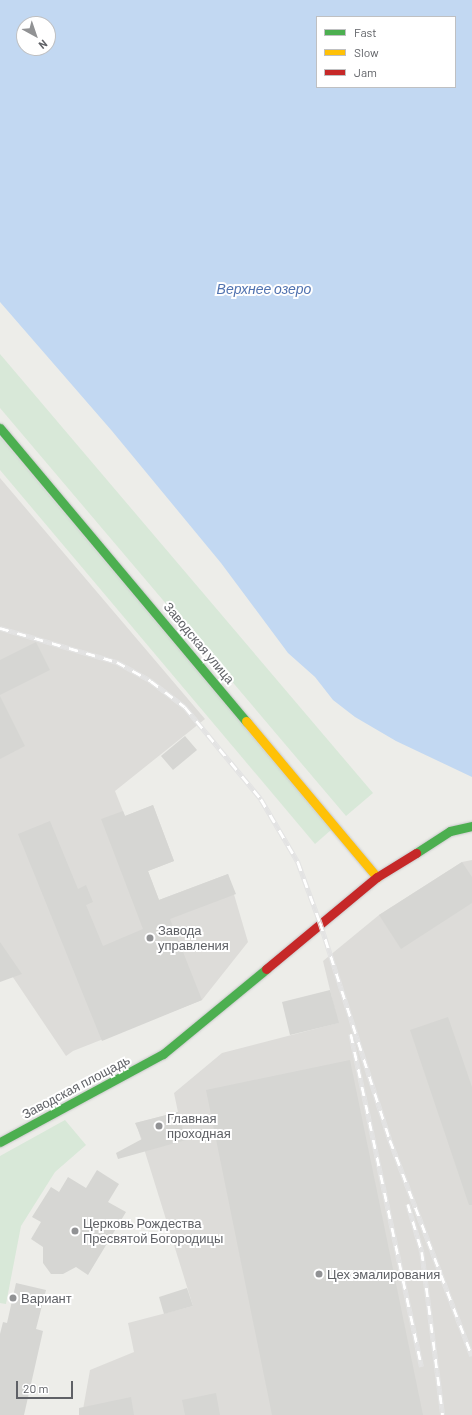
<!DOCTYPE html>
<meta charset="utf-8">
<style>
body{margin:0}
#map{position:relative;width:472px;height:1415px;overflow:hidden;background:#edede9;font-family:Barlow,sans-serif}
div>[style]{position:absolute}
.industrial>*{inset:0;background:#dddcd9}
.green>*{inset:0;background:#d8e8d8}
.water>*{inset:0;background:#c2d8f2}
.building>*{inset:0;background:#d6d6d3}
.roads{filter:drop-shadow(0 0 1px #c9c9ca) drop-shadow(0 0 1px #c9c9ca)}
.fast>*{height:9px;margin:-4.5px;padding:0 4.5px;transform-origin:4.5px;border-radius:4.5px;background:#4caf50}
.slow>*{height:9px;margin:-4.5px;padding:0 4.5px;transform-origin:4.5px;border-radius:4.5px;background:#ffc107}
.jam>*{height:9px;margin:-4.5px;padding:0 4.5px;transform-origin:4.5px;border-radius:4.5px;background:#c62828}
.rail>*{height:4.5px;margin-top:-2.25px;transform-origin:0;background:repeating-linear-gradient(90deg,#fff 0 9px,#e3e3e3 0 18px);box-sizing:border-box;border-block:1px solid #e3e3e3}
.dots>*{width:11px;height:11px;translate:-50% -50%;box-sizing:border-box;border:2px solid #fff;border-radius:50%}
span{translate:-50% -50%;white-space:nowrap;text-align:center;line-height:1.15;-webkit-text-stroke:4px #fff;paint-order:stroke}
.street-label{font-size:13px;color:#5f6166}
.poi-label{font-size:13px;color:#5f6166}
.left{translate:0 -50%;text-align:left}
.water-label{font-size:14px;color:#5173b0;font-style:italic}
.legend{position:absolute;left:316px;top:16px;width:140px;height:72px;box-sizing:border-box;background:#fff;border:1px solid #bfc0c2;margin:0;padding:5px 7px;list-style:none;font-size:12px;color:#5f6166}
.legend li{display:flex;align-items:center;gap:8px;height:20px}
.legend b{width:20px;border:1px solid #bfc0c2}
.north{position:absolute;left:16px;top:16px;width:40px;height:40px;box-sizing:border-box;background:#fff;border:1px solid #bfc0c2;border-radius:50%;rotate:140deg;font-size:11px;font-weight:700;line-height:16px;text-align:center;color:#5f6166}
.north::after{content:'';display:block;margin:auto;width:14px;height:18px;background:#919294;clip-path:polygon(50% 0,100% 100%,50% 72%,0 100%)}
.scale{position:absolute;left:16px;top:1381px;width:57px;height:18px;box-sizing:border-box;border:2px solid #5f6166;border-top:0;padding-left:5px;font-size:12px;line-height:14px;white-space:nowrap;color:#5f6166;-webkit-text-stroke:3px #fff;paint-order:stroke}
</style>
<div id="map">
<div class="industrial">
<i style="clip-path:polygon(0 478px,205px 719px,115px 791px,125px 816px,153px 805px,174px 861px,148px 871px,159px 900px,228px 874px,248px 942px,202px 1000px,73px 1051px,66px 1056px,0 958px)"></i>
<i style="clip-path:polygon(472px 860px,472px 1415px,82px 1415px,90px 1370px,134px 1352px,128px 1323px,193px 1306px,136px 1123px,178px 1112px,174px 1093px,222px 1053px,338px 1023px,323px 961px,379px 915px,462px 862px)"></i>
</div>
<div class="green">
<i style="clip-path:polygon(0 354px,373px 793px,346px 816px,0 408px)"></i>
<i style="clip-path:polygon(0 437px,331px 830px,315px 844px,0 470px)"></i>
<i style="clip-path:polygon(65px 1120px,86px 1145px,55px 1172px,21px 1226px,6px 1304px,0 1303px,0 1156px)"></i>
</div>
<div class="water">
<i style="clip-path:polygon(evenodd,0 0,472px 0,472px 777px,396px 741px,355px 717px,333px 700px,315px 677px,288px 653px,221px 563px,112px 431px,0 302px,0 0,317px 17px,455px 17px,455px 87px,317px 87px,317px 17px,0 0,24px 24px,48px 24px,48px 48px,24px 48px,24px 24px)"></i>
</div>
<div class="building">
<i style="clip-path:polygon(36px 642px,50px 670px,0 695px,0 660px)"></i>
<i style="clip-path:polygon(0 696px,25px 746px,0 759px)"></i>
<i style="clip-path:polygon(185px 736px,197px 750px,173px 770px,161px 756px)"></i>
<i style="clip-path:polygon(153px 805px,174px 861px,148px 871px,159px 900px,228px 874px,236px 894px,170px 919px,202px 1000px,102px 1041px,18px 834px,50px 821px,78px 889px,86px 885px,93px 902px,86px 905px,103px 946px,143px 929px,101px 819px,123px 811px,125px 816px)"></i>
<i style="clip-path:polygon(462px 862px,472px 877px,472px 903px,401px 949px,379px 915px)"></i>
<i style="clip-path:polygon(0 942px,22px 974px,0 982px)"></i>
<i style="clip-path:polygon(330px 990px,339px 1023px,290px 1035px,282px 1002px)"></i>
<i style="clip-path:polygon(448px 1017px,472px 1087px,472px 1205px,469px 1205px,410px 1030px)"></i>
<i style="clip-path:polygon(350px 1060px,423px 1415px,272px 1415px,206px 1090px)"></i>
<i style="clip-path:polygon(178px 1112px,186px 1140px,118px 1159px,116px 1153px,142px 1139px,135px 1123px)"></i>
<i style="clip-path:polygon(97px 1170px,119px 1184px,108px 1202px,126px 1212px,88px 1275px,76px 1267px,63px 1274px,51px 1274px,43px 1263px,43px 1247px,31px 1239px,41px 1222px,32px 1217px,51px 1187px,59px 1192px,68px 1177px,86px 1188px)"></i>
<i style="clip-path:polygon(16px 1283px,46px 1290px,36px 1329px,43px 1331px,24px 1415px,0 1415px,0 1334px,3px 1322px,7px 1323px)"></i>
<i style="clip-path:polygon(187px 1288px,193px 1306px,164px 1314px,159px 1297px)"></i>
<i style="clip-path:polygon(216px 1393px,220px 1415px,185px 1415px,182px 1400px)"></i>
<i style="clip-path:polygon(131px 1397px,134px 1415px,79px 1415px,79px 1408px)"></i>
</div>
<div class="roads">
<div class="fast">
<i style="left:0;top:428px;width:383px;rotate:50deg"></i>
<i style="left:416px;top:853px;width:40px;rotate:-32.9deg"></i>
<i style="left:450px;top:831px;width:23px;rotate:-13deg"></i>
<i style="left:0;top:1142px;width:185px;rotate:-28.4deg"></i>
<i style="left:163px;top:1054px;width:134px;rotate:-39.5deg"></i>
</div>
<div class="slow">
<i style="left:246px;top:721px;width:204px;rotate:50deg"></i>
</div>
<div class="jam">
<i style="left:266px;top:969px;width:144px;rotate:-39.7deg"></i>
<i style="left:377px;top:877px;width:46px;rotate:-31.6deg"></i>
</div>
</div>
<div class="rail">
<i style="left:0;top:628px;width:122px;rotate:16.2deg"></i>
<i style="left:117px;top:662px;width:39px;rotate:29deg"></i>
<i style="left:151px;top:681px;width:43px;rotate:37.4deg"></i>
<i style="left:185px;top:707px;width:119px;rotate:50.4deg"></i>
<i style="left:261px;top:799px;width:73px;rotate:59.6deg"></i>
<i style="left:298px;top:862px;width:64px;rotate:69.9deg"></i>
<i style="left:320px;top:922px;width:229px;rotate:72.2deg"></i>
<i style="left:390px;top:1140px;width:231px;rotate:69.2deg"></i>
<i style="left:351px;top:1034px;width:340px;rotate:78deg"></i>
<i style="left:408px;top:1204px;width:50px;rotate:73.7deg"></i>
<i style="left:422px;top:1252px;width:164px;rotate:82.7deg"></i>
</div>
<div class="dots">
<i style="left:150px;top:938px;background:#919294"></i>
<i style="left:159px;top:1126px;background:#919294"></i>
<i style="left:75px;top:1231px;background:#919294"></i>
<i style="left:319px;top:1274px;background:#919294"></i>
<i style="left:13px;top:1298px;background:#919294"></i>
</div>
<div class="street-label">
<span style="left:199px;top:643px;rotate:50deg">Заводская улица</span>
<span style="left:76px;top:1087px;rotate:-28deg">Заводская площадь</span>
</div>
<div class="poi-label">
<span class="left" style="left:158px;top:938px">Завода<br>управления</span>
<span class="left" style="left:167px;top:1126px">Главная<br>проходная</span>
<span class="left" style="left:83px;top:1231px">Церковь Рождества<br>Пресвятой Богородицы</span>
<span class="left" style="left:327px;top:1274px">Цех эмалирования</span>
<span class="left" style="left:21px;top:1298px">Вариант</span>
</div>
<div class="water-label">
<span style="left:264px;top:289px">Верхнее озеро</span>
</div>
<ul class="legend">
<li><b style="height:5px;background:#4caf50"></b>Fast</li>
<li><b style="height:5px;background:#ffc107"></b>Slow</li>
<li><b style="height:5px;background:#c62828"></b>Jam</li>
</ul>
<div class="north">N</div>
<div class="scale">20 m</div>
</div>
